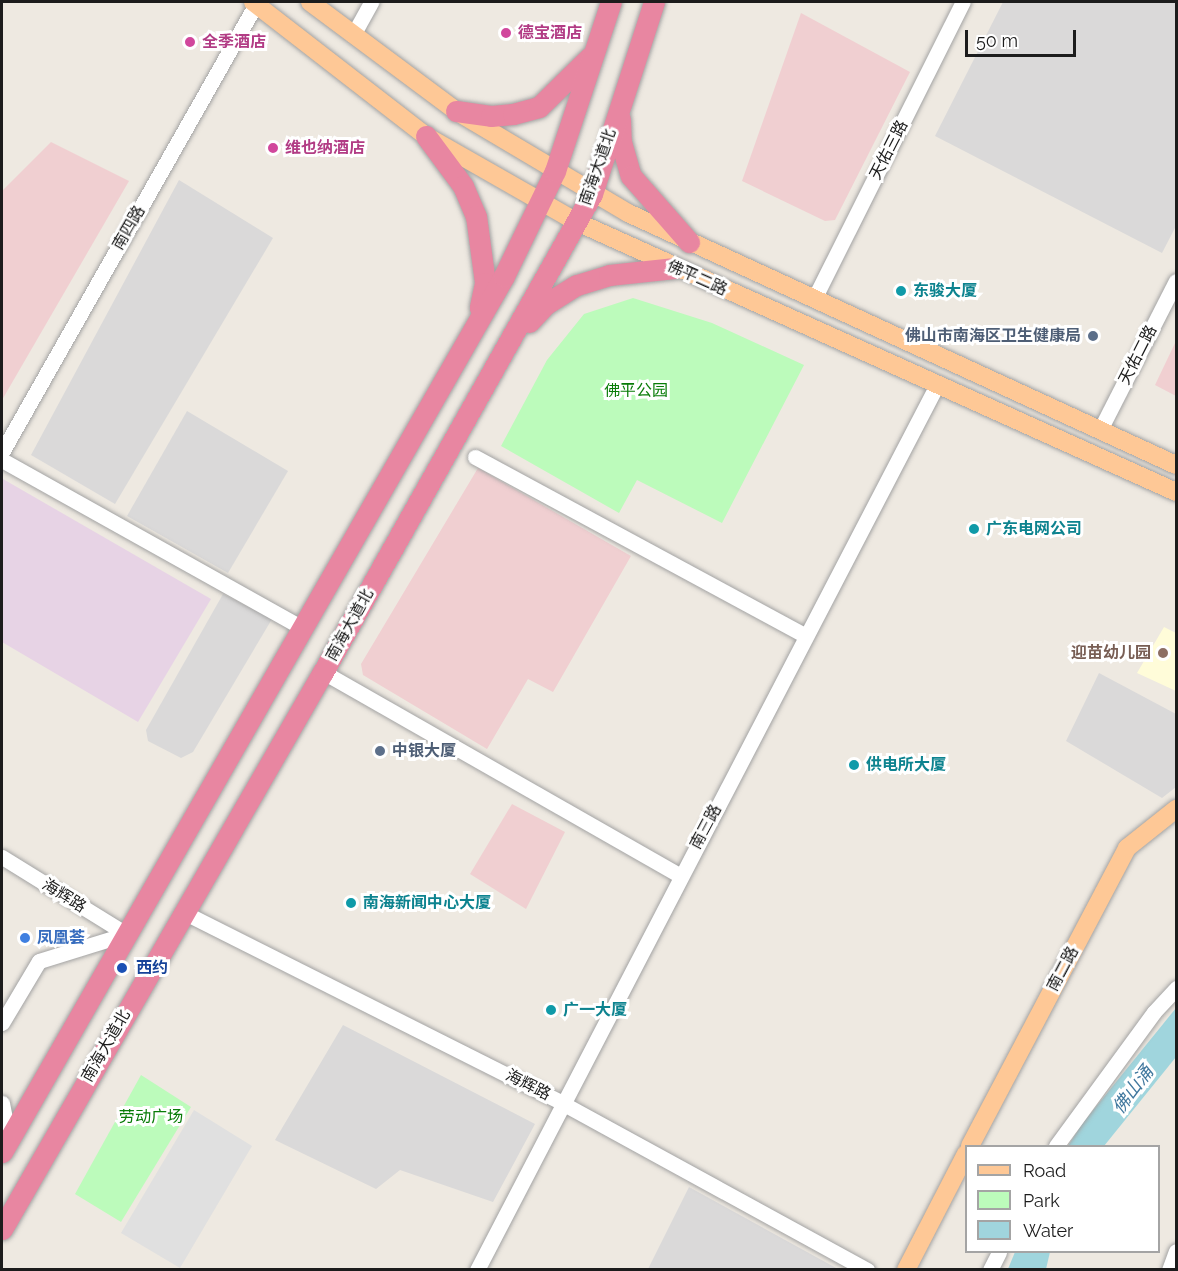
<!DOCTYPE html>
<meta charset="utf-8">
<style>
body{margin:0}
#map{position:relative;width:1178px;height:1271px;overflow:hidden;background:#eee9e1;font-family:Raleway,"Noto Sans SC",sans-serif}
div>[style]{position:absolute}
.residential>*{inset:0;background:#dad9d9}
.commercial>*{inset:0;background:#f0cfd1}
.industrial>*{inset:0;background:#e7d3e5}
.education>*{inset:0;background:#fffcd9}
.park>*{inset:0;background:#bcfbbb}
.parking>*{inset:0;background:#e0e0e0}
.water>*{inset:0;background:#a0d5dd}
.roads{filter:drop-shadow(0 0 2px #a3a3a3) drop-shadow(0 0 2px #a3a3a3)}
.minor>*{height:15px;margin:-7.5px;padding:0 7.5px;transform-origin:7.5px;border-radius:7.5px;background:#fff}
.major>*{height:18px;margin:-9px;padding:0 9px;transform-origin:9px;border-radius:9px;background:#fec896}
.highway>*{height:21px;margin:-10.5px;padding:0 10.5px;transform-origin:10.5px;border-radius:10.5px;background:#e886a1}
.dots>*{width:16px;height:16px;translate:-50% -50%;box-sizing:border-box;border:3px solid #fff;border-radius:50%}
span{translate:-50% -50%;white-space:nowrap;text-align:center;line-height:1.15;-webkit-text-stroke:6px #fff;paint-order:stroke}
.hotel-label{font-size:16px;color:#b23c85;font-weight:700}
.left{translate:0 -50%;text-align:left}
.street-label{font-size:16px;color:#1c1c1c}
.culture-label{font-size:16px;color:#0d838f;font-weight:700}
.service-label{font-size:16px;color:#4e5e75;font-weight:700}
.right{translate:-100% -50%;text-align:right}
.park-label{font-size:16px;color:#097c08}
.education-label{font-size:16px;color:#785e54;font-weight:700}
.shop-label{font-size:16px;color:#366cbe;font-weight:700}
.transit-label{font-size:16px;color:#164399;font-weight:700}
.water-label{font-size:18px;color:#41789e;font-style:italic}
.frame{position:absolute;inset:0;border:3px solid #1c1c1c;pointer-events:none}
.legend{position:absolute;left:965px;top:1145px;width:195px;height:108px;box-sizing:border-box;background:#fff;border:2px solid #a4a4a4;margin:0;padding:8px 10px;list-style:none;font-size:18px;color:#1c1c1c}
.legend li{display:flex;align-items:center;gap:12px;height:30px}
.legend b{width:30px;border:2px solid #a4a4a4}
.scale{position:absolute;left:965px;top:30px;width:111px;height:27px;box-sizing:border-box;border:3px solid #1c1c1c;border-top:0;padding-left:8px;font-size:18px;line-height:21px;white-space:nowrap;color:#1c1c1c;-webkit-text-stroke:4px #fff;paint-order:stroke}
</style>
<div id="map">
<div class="residential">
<i style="clip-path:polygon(1003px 2px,1176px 2px,1176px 226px,1162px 253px,935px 136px)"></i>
<i style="clip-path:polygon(179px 180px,273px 238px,115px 504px,31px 455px)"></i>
<i style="clip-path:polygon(187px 411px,288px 471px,228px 573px,127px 516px)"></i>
<i style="clip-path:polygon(223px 594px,272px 619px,193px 752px,181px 758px,148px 741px,146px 730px)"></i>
<i style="clip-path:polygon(1099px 673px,1176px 714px,1176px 787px,1162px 798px,1066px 741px)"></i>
<i style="clip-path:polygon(343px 1025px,535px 1124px,493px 1202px,400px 1170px,376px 1189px,275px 1140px)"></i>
<i style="clip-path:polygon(689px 1187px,838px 1269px,648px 1269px)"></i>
</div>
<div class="commercial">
<i style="clip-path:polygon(801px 13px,910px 72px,835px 220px,825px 221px,742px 181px)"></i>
<i style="clip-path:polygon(51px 142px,129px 181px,2px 400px,2px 191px)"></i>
<i style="clip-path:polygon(1176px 341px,1176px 396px,1155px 385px)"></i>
<i style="clip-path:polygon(478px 468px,631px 556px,553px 692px,528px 679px,487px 749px,363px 675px,361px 664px)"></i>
<i style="clip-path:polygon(512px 804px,565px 832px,526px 909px,470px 874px)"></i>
</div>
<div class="industrial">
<i style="clip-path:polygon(3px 479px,211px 599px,138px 722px,2px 642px)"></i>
</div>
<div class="education">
<i style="clip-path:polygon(1164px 627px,1176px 633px,1176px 691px,1137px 673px)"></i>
</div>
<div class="park">
<i style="clip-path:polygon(633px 298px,712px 323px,804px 365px,722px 523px,637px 480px,619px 513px,501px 446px,547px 360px,584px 314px)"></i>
<i style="clip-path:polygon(141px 1075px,191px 1107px,121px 1222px,75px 1194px)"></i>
</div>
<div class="parking">
<i style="clip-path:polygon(194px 1110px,252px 1146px,180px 1268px,121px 1233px)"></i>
</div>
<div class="water">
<i style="clip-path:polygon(1176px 1008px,1176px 1057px,1104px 1146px,1068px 1146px,1082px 1124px)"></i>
<i style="clip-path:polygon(1015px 1252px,1050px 1252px,1046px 1269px,1008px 1269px)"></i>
</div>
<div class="roads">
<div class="minor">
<i style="left:353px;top:35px;width:38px;rotate:-61deg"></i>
<i style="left:814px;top:299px;width:332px;rotate:-63.4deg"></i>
<i style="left:1100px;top:430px;width:167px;rotate:-63deg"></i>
<i style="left:2px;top:452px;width:515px;rotate:-60.45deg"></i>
<i style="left:475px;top:457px;width:376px;rotate:28.4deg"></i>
<i style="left:2px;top:460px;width:344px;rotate:29.2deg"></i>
<i style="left:323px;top:672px;width:412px;rotate:29.7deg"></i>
<i style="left:2px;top:857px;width:146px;rotate:31.8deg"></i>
<i style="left:183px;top:912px;width:424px;rotate:26.7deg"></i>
<i style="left:562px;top:1103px;width:348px;rotate:28.7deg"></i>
<i style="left:2px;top:1023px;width:72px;rotate:-59.2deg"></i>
<i style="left:39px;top:961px;width:91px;rotate:-17.2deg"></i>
<i style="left:2px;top:1103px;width:38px;rotate:79deg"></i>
<i style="left:1056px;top:1146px;width:166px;rotate:-53.8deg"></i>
<i style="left:1154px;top:1012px;width:33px;rotate:-47deg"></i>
<i style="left:477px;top:1270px;width:997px;rotate:-62.54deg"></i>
<i style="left:990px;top:1270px;width:20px;rotate:-63deg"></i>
<i style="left:1169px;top:1270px;width:20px;rotate:-70deg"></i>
</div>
<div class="major">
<i style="left:253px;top:2px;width:219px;rotate:37.8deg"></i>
<i style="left:426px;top:136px;width:174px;rotate:29.7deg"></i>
<i style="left:577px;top:222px;width:657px;rotate:24.26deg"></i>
<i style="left:310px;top:2px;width:182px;rotate:36.7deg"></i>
<i style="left:456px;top:111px;width:200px;rotate:30.7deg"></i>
<i style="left:628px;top:213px;width:603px;rotate:24.7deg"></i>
<i style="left:970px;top:1146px;width:337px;rotate:-62.2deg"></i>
<i style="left:1127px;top:848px;width:63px;rotate:-38.5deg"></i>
<i style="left:906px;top:1270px;width:131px;rotate:-62.7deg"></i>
</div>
<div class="highway">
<i style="left:456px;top:111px;width:35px;rotate:8deg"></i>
<i style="left:491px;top:116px;width:22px;rotate:-5deg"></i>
<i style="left:513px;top:114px;width:27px;rotate:-15deg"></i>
<i style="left:539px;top:107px;width:71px;rotate:-44.4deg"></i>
<i style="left:620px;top:119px;width:23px;rotate:88deg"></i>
<i style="left:621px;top:142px;width:35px;rotate:74deg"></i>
<i style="left:631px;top:176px;width:88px;rotate:48.7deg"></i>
<i style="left:426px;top:136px;width:62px;rotate:53.5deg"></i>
<i style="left:463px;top:186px;width:33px;rotate:67deg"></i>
<i style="left:476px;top:216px;width:68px;rotate:82.3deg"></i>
<i style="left:485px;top:283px;width:25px;rotate:102deg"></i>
<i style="left:529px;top:322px;width:25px;rotate:-47deg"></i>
<i style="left:546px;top:304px;width:36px;rotate:-32deg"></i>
<i style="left:577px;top:285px;width:34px;rotate:-17deg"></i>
<i style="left:609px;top:275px;width:66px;rotate:-6.1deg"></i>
<i style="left:2px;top:1152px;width:1010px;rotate:-60.18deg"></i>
<i style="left:504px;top:276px;width:117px;rotate:-64.1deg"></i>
<i style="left:555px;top:171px;width:178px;rotate:-71.7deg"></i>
<i style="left:2px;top:1229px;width:643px;rotate:-60.05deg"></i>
<i style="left:323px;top:672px;width:548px;rotate:-60.63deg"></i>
<i style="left:592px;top:194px;width:202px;rotate:-72.1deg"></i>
</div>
</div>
<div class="dots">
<i style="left:506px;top:33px;background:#d1479c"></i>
<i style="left:190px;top:42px;background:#d1479c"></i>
<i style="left:273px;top:148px;background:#d1479c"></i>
<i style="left:901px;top:291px;background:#0f9aa8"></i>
<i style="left:1093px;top:336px;background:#5c6f8a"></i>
<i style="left:974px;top:529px;background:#0f9aa8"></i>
<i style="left:1163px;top:653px;background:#8d6e63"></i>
<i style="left:380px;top:751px;background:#5c6f8a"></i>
<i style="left:854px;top:765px;background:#0f9aa8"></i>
<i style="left:351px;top:903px;background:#0f9aa8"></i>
<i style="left:25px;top:938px;background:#3f7fe0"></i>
<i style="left:122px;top:968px;background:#1a4fb4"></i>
<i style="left:551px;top:1010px;background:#0f9aa8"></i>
</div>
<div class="hotel-label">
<span class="left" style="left:518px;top:33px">德宝酒店</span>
<span class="left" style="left:202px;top:42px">全季酒店</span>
<span class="left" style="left:285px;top:148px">维也纳酒店</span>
</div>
<div class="street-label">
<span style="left:889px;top:150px;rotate:-63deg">天佑三路</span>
<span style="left:598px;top:167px;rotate:-71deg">南海大道北</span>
<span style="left:129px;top:228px;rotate:-60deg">南四路</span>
<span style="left:697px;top:278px;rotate:24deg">佛平二路</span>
<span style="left:1138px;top:355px;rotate:-63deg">天佑二路</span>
<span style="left:350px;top:625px;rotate:-61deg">南海大道北</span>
<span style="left:706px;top:827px;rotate:-62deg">南三路</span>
<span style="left:64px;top:896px;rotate:32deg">海辉路</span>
<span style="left:1063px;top:969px;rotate:-62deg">南二路</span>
<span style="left:106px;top:1046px;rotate:-60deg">南海大道北</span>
<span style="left:528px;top:1085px;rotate:27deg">海辉路</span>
</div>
<div class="culture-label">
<span class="left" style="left:913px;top:291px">东骏大厦</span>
<span class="left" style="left:986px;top:529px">广东电网公司</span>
<span class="left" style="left:866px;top:765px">供电所大厦</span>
<span class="left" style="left:363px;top:903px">南海新闻中心大厦</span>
<span class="left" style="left:563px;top:1010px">广一大厦</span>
</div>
<div class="service-label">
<span class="right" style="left:1081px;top:336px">佛山市南海区卫生健康局</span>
<span class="left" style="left:392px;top:751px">中银大厦</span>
</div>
<div class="park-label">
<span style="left:636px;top:391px">佛平公园</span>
<span style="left:151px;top:1117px">劳动广场</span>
</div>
<div class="education-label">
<span class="right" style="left:1151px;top:653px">迎苗幼儿园</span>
</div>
<div class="shop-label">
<span class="left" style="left:37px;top:938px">凤凰荟</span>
</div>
<div class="transit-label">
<span class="left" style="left:136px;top:968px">西约</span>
</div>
<div class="water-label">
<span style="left:1133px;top:1090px;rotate:-53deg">佛山涌</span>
</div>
<div class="frame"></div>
<ul class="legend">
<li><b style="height:8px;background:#fec896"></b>Road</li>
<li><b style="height:16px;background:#bcfbbb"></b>Park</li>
<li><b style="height:16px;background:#a0d5dd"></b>Water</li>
</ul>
<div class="scale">50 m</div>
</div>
